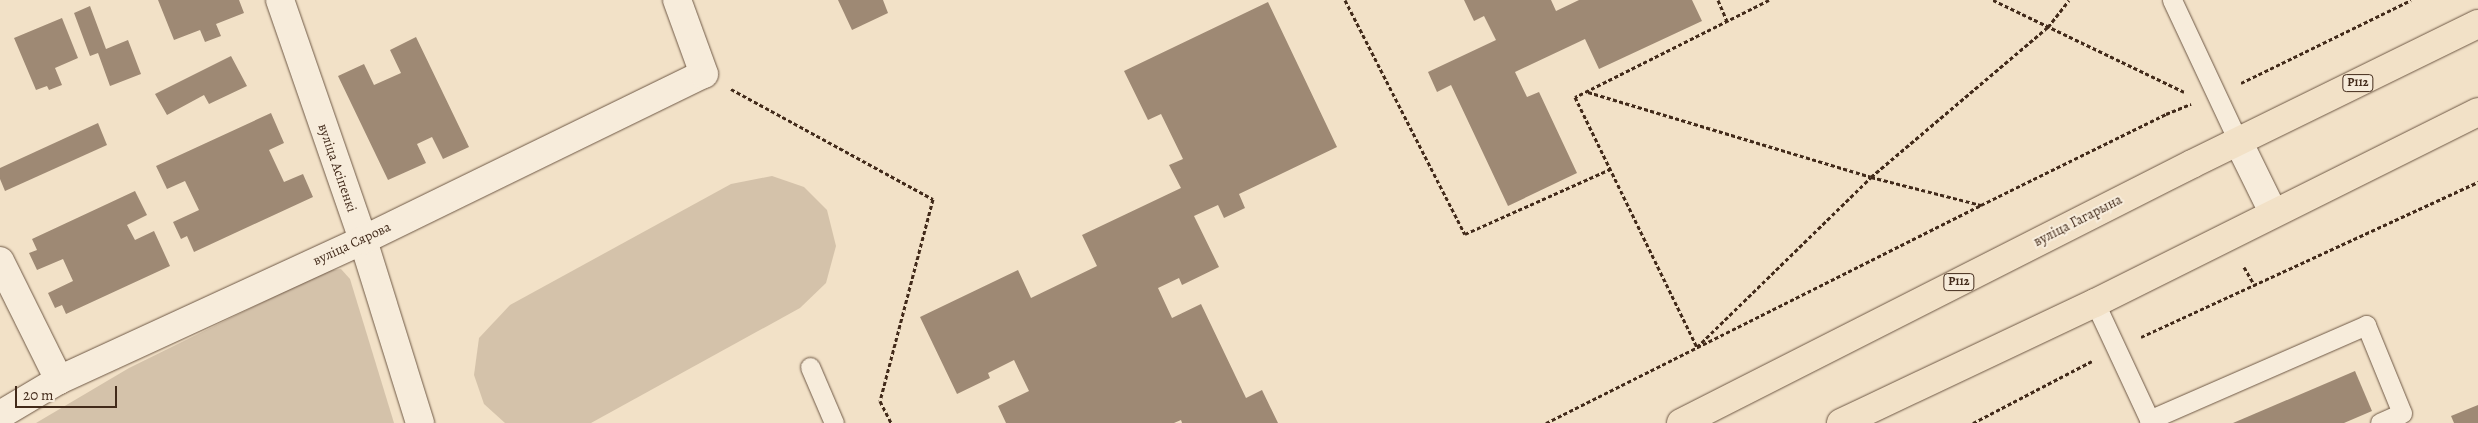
<!DOCTYPE html>
<meta charset="utf-8">
<style>
body{margin:0}
#map{position:relative;width:2478px;height:423px;overflow:hidden;background:#f2e1c7;font-family:Alegreya,serif}
div>[style]{position:absolute}
.green>*{inset:0;background:#d4c2aa}
.building>*{inset:0;background:#9e8974}
.path>*{height:3px;margin-top:-1.5px;transform-origin:0;background:repeating-linear-gradient(90deg,#422a1a 0 4px,transparent 0 6.5px)}
.roads{filter:drop-shadow(0 0 1px #6e5845) drop-shadow(0 0 1px #6e5845)}
.service>*{height:19px;margin:-9.5px;padding:0 9.5px;transform-origin:9.5px;border-radius:9.5px;background:#f7ecdb}
.minor>*{height:28px;margin:-14px;padding:0 14px;transform-origin:14px;border-radius:14px;background:#f7ecdb}
.primary>*{height:28px;margin:-14px;padding:0 14px;transform-origin:14px;border-radius:14px;background:#f2e1c7}
span{translate:-50% -50%;white-space:nowrap;text-align:center;line-height:1.15;-webkit-text-stroke:4px #f7ecdb;paint-order:stroke}
.shield-label span{padding:1px 4px;background:#f7ecdb;border:1px solid;border-radius:4px;-webkit-text-stroke-width:0}
.shield-label{font-size:12px;color:#422a1a;font-weight:700}
.street-label{font-size:14px;color:#422a1a}
.scale{position:absolute;left:15px;top:386px;width:102px;height:22px;box-sizing:border-box;border:2px solid #422a1a;border-top:0;padding-left:6px;font-size:15px;line-height:18px;white-space:nowrap;color:#422a1a;-webkit-text-stroke:4px #f7ecdb;paint-order:stroke}
</style>
<div id="map">
<div class="green">
<i style="clip-path:polygon(772px 176px,804px 187px,827px 210px,836px 246px,826px 283px,800px 308px,591px 423px,505px 423px,484px 404px,474px 375px,479px 338px,510px 305px,731px 184px)"></i>
<i style="clip-path:polygon(341px 269px,350px 279px,394px 423px,36px 423px,129px 368px,326px 271px)"></i>
</div>
<div class="building">
<i style="clip-path:polygon(158px 0,239px 0,244px 13px,216px 24px,221px 36px,205px 42px,200px 30px,174px 40px)"></i>
<i style="clip-path:polygon(838px 0,883px 0,888px 13px,852px 30px)"></i>
<i style="clip-path:polygon(1464px 0,1551px 0,1556px 11px,1579px 0,1692px 0,1702px 21px,1599px 69px,1585px 39px,1515px 72px,1527px 97px,1539px 92px,1577px 173px,1508px 206px,1451px 85px,1437px 92px,1428px 72px,1496px 40px,1484px 16px,1474px 21px)"></i>
<i style="clip-path:polygon(1268px 2px,1337px 147px,1239px 194px,1245px 208px,1224px 218px,1218px 205px,1194px 216px,1219px 267px,1182px 285px,1179px 278px,1158px 288px,1172px 318px,1201px 304px,1246px 398px,1262px 390px,1278px 423px,1182px 423px,1181px 420px,1174px 423px,1006px 423px,998px 406px,1029px 391px,1014px 360px,988px 373px,990px 378px,957px 394px,920px 317px,1018px 270px,1031px 298px,1097px 266px,1082px 235px,1181px 188px,1169px 165px,1183px 159px,1161px 114px,1148px 120px,1124px 71px)"></i>
<i style="clip-path:polygon(90px 6px,106px 49px,128px 40px,141px 74px,110px 86px,98px 53px,90px 56px,74px 13px)"></i>
<i style="clip-path:polygon(62px 18px,78px 58px,55px 68px,62px 85px,49px 90px,47px 86px,36px 90px,14px 38px)"></i>
<i style="clip-path:polygon(416px 37px,469px 147px,443px 159px,432px 137px,417px 144px,426px 163px,388px 180px,338px 76px,364px 64px,374px 85px,401px 73px,390px 50px)"></i>
<i style="clip-path:polygon(231px 56px,247px 86px,209px 104px,204px 95px,167px 115px,155px 94px)"></i>
<i style="clip-path:polygon(271px 113px,284px 143px,269px 150px,284px 182px,303px 174px,313px 197px,194px 252px,187px 236px,181px 239px,173px 222px,199px 210px,185px 181px,167px 189px,156px 166px)"></i>
<i style="clip-path:polygon(98px 123px,107px 145px,5px 191px,0 179px,0 168px)"></i>
<i style="clip-path:polygon(135px 191px,147px 215px,127px 225px,135px 240px,154px 231px,170px 266px,66px 314px,62px 305px,55px 308px,48px 293px,73px 281px,63px 259px,37px 270px,29px 253px,37px 250px,32px 239px)"></i>
<i style="clip-path:polygon(2355px 371px,2372px 411px,2344px 423px,2233px 423px)"></i>
<i style="clip-path:polygon(2478px 405px,2478px 423px,2454px 423px,2451px 416px)"></i>
</div>
<div class="path">
<i style="left:1345px;top:0;width:263px;rotate:62.9deg"></i>
<i style="left:1465px;top:234px;width:159px;rotate:-24.1deg"></i>
<i style="left:1718px;top:0;width:23px;rotate:67deg"></i>
<i style="left:1769px;top:0;width:217px;rotate:153.4deg"></i>
<i style="left:1575px;top:97px;width:278px;rotate:64deg"></i>
<i style="left:1697px;top:347px;width:243px;rotate:-44.3deg"></i>
<i style="left:1871px;top:177px;width:232px;rotate:-40.3deg"></i>
<i style="left:2048px;top:27px;width:34px;rotate:-52deg"></i>
<i style="left:1993px;top:0;width:212px;rotate:25.7deg"></i>
<i style="left:2241px;top:83px;width:189px;rotate:-26deg"></i>
<i style="left:731px;top:89px;width:230px;rotate:28.6deg"></i>
<i style="left:933px;top:199px;width:209px;rotate:104.7deg"></i>
<i style="left:880px;top:401px;width:25px;rotate:63deg"></i>
<i style="left:1588px;top:92px;width:295px;rotate:16.7deg"></i>
<i style="left:1871px;top:177px;width:114px;rotate:14.3deg"></i>
<i style="left:2244px;top:267px;width:22px;rotate:60deg"></i>
<i style="left:2141px;top:337px;width:371px;rotate:-24.7deg"></i>
<i style="left:1546px;top:423px;width:487px;rotate:-26.6deg"></i>
<i style="left:1981px;top:205px;width:206px;rotate:-26.2deg"></i>
<i style="left:2166px;top:114px;width:27px;rotate:-22deg"></i>
<i style="left:1973px;top:423px;width:134px;rotate:-27.5deg"></i>
</div>
<div class="roads">
<div class="service">
<i style="left:2172px;top:0;width:156px;rotate:64.9deg"></i>
<i style="left:2095px;top:303px;width:132px;rotate:65deg"></i>
<i style="left:810px;top:367px;width:61px;rotate:66.8deg"></i>
<i style="left:2149px;top:420px;width:237px;rotate:-23.6deg"></i>
<i style="left:2366px;top:325px;width:95px;rotate:67.8deg"></i>
<i style="left:2402px;top:413px;width:24px;rotate:156deg"></i>
</div>
<div class="minor">
<i style="left:280px;top:0;width:254px;rotate:70.9deg"></i>
<i style="left:363px;top:240px;width:192px;rotate:72.7deg"></i>
<i style="left:2238px;top:141px;width:79px;rotate:63.8deg"></i>
<i style="left:0;top:261px;width:133px;rotate:63.6deg"></i>
<i style="left:0;top:415px;width:69px;rotate:-30.7deg"></i>
<i style="left:59px;top:380px;width:335px;rotate:-24.7deg"></i>
<i style="left:363px;top:240px;width:379px;rotate:-26deg"></i>
<i style="left:704px;top:74px;width:79px;rotate:-110deg"></i>
</div>
<div class="primary">
<i style="left:1681px;top:423px;width:573px;rotate:-26.88deg"></i>
<i style="left:2192px;top:164px;width:318px;rotate:-26.1deg"></i>
<i style="left:1841px;top:423px;width:281px;rotate:-25.3deg"></i>
<i style="left:2095px;top:303px;width:428px;rotate:-26.5deg"></i>
</div>
</div>
<div class="shield-label">
<span style="left:2358px;top:83px">Р112</span>
<span style="left:1959px;top:282px">Р112</span>
</div>
<div class="street-label">
<span style="left:337px;top:168px;rotate:71deg">вуліца Асіпенкі</span>
<span style="left:2078px;top:221px;rotate:-27deg">вуліца Гагарына</span>
<span style="left:352px;top:244px;rotate:-25deg">вуліца Сярова</span>
</div>
<div class="scale">20 m</div>
</div>
